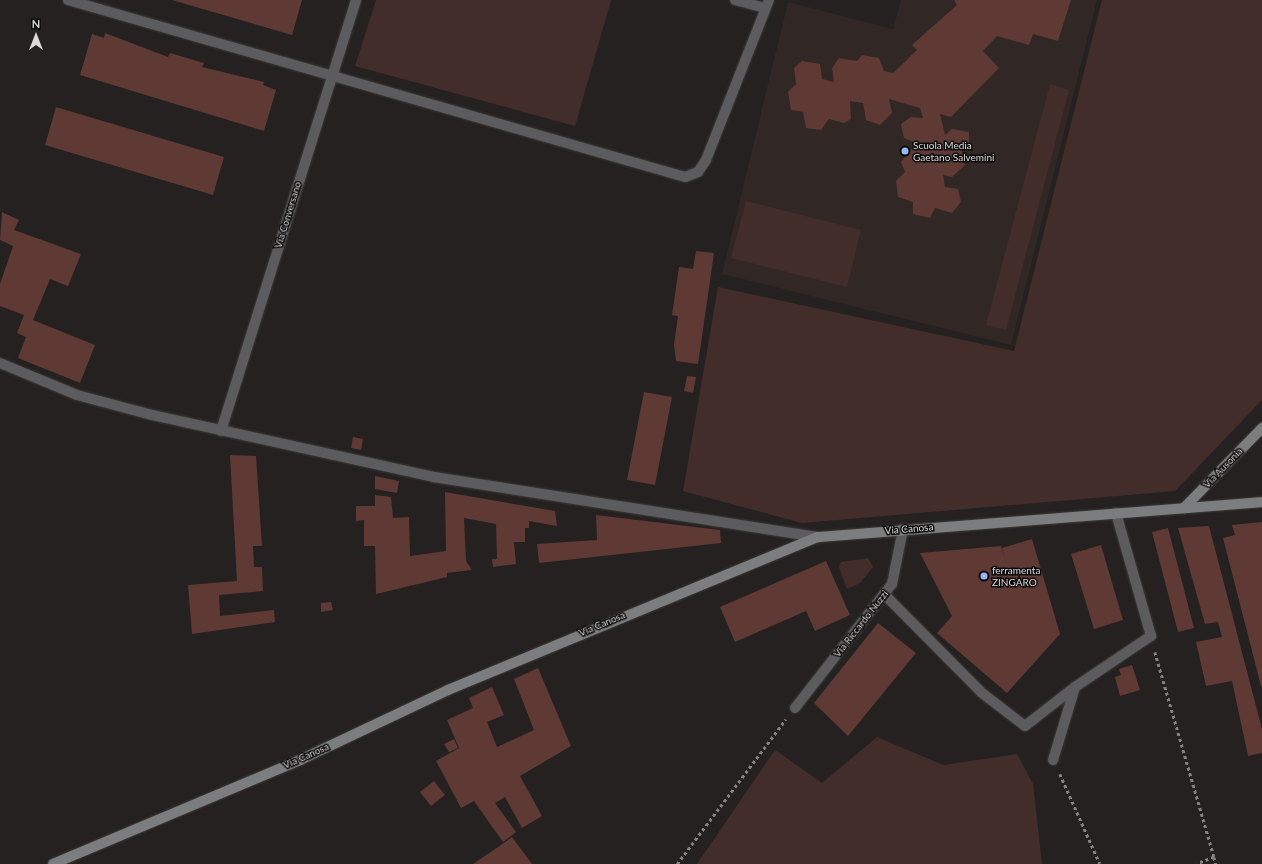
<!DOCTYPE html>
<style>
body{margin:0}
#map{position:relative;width:1262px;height:864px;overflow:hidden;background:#242120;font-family:Lato,sans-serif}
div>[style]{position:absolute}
.built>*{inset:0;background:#312725}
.green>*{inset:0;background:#432d2a}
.building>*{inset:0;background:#5f3934}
.path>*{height:2.5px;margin-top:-1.25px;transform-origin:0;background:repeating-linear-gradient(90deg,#858281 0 3px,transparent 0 6px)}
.roads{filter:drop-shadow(0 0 1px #3e3b3a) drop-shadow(0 0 1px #3e3b3a)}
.minor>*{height:10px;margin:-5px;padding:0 5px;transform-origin:5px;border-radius:5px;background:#5c5c5e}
.secondary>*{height:10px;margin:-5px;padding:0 5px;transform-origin:5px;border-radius:5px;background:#7c7d7f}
.dots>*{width:11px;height:11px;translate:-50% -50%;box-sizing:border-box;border:2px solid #0c0b0b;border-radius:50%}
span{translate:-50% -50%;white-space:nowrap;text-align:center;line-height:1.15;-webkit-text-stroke:3px #0c0b0b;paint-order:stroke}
.poi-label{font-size:10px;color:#dcdad9}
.left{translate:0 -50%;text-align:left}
.street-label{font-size:10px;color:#dcdad9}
.north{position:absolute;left:16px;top:16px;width:40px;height:40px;-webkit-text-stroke:3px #0c0b0b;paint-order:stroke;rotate:0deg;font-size:11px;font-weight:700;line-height:16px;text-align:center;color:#dcdad9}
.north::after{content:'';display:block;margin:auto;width:14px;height:18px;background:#dcdad9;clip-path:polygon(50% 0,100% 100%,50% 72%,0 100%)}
</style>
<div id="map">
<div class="built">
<i style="clip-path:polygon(901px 0,1097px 0,1011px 345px,722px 274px,788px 2px,893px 29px)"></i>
</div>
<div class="green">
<i style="clip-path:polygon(376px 0,611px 0,575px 126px,355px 66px)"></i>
<i style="clip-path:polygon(1102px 0,1262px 0,1262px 400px,1175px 491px,802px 523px,683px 491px,718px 287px,1014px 351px)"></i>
<i style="clip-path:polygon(1050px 84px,1069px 90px,1006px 330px,986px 325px)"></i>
<i style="clip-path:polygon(746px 201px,861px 230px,847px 287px,731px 258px)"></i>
<i style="clip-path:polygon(868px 558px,873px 567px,860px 583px,847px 589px,839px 567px,841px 562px)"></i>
<i style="clip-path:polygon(877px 737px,943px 765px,1017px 754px,1033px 784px,1042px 864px,697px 864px,775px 750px,822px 783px)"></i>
</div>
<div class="building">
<i style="clip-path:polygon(172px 0,302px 0,292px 35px)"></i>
<i style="clip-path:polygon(954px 0,1071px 0,1058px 41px,1033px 34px,1029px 45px,997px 36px,983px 51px,999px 68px,951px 117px,940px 114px,945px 135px,952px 129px,969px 132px,969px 144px,962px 150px,965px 165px,952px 177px,943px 175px,945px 187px,958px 189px,961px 202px,952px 213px,935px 208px,930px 218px,913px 214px,913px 202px,898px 197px,896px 181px,905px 172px,901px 162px,916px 143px,904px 138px,901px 124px,911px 117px,923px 118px,920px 108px,889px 99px,892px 113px,880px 125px,866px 120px,863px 103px,850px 101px,851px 119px,844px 123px,829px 119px,821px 130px,806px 128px,803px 112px,791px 110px,788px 92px,796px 84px,794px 68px,802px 61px,820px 64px,822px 79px,834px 82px,832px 68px,839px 58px,857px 61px,862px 55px,879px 58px,884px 71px,893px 73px,917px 50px,912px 45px,957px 5px)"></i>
<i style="clip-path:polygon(105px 33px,168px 57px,170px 53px,204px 63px,202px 67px,264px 82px,263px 85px,276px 90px,264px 131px,80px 75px,92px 34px,104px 38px)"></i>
<i style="clip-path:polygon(56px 107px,224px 157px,213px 195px,45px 145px)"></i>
<i style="clip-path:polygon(2px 212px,19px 220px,14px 230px,81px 254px,68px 286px,50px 279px,33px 320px,95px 345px,80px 383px,18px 358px,26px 337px,17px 333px,24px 315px,0 306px,0 284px,13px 246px,0 240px)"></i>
<i style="clip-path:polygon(696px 251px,714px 253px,698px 364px,676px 361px,674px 345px,678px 316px,672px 315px,679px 267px,693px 269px)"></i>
<i style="clip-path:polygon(687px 376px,696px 377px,693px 393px,684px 391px)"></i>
<i style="clip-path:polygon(644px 392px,672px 397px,655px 485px,627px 480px)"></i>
<i style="clip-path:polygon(353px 437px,363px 439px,361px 450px,351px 448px)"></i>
<i style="clip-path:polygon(230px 455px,256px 456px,262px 546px,253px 546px,254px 567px,262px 567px,263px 591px,219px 595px,220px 616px,274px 610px,275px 622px,192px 634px,188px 585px,237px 581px)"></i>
<i style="clip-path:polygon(375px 476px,399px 481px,397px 493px,375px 489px)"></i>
<i style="clip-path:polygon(445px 492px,555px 511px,557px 526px,529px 521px,529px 528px,525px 528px,525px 542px,514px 542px,516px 564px,493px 567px,492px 559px,497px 559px,496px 524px,464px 518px,466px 561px,472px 570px,447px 573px,447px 577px,376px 594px,375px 546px,364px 546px,364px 520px,356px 521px,356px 506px,375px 506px,375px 495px,391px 497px,393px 518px,409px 517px,410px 556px,446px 551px)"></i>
<i style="clip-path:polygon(596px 515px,720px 530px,721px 543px,539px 563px,537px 544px,597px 540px)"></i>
<i style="clip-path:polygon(1262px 522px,1262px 686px,1261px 686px,1223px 538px,1235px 535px,1232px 525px)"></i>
<i style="clip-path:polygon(1209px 526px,1262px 729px,1262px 753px,1248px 756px,1232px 681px,1206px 686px,1196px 642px,1222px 637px,1218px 622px,1205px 624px,1178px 528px)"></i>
<i style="clip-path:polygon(1168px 528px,1194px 628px,1178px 632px,1152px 532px)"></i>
<i style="clip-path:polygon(1032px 539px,1060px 634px,1007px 693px,937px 633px,952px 616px,920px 553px,1001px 546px,1006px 563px,1002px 548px)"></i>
<i style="clip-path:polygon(1101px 545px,1123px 620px,1094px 629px,1071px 554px)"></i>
<i style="clip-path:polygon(826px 561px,850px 615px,815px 631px,806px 611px,735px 642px,720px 607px)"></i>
<i style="clip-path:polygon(331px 602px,333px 610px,321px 612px,321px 603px)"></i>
<i style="clip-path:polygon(878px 623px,916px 653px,848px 736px,814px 703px)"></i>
<i style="clip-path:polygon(1132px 665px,1140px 690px,1120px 696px,1115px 677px,1121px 675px,1119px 669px)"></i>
<i style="clip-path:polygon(538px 668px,571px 746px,520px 776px,542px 816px,522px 828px,505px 797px,495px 803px,516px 832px,503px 842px,474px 801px,461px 808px,436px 761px,459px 748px,447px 720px,473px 708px,469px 698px,492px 687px,504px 715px,487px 722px,497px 747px,534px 730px,514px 679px)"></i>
<i style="clip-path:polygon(454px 739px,458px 748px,449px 752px,444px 744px)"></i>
<i style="clip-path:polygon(434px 781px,445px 795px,431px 806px,420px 792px)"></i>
<i style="clip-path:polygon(512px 837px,532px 864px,473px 864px,501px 845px)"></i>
</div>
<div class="path">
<i style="left:1155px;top:652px;width:213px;rotate:73.9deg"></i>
<i style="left:1214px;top:857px;width:18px;rotate:158deg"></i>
<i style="left:1060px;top:774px;width:98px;rotate:66deg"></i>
<i style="left:1214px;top:857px;width:7px;rotate:74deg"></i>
<i style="left:677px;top:864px;width:181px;rotate:-53.1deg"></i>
</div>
<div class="roads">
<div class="minor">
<i style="left:68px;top:0;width:642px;rotate:16.01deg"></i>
<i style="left:685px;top:177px;width:14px;rotate:-21deg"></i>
<i style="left:698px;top:172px;width:14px;rotate:-56deg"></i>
<i style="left:706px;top:160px;width:172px;rotate:-68.5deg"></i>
<i style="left:735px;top:0;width:31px;rotate:15deg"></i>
<i style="left:0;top:363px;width:83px;rotate:22.6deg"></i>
<i style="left:77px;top:395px;width:78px;rotate:14.9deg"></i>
<i style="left:152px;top:415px;width:289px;rotate:12.4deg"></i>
<i style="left:434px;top:477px;width:389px;rotate:8.9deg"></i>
<i style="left:221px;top:431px;width:452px;rotate:-72.6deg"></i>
<i style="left:884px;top:594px;width:139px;rotate:45.3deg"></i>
<i style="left:982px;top:693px;width:54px;rotate:37.5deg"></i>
<i style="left:1025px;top:726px;width:63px;rotate:-38deg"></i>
<i style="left:795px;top:708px;width:157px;rotate:-52deg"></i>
<i style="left:892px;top:584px;width:56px;rotate:-78.7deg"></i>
<i style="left:1053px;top:760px;width:76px;rotate:-73.2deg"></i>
<i style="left:1075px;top:687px;width:92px;rotate:-33.9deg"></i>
<i style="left:1151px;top:636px;width:128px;rotate:-105.9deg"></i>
</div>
<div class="secondary">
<i style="left:1184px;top:508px;width:112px;rotate:-45.7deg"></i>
<i style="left:53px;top:864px;width:268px;rotate:-22.8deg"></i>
<i style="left:300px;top:760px;width:164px;rotate:-25.3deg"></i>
<i style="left:448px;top:690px;width:400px;rotate:-22.5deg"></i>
<i style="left:818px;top:537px;width:445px;rotate:-4.5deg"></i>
</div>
</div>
<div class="dots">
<i style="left:905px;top:151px;background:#9bb5fd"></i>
<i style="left:984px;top:576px;background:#9bb5fd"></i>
</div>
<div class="poi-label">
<span class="left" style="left:913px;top:151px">Scuola Media<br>Gaetano Salvemini</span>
<span class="left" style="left:992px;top:576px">ferramenta<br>ZINGARO</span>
</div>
<div class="street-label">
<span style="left:288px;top:215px;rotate:-73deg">Via Conversano</span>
<span style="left:1223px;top:468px;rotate:-46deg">Via Ausonia</span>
<span style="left:909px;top:529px;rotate:-5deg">Via Canosa</span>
<span style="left:602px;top:624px;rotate:-23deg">Via Canosa</span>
<span style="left:861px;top:624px;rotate:-52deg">Via Riccardo Nuzzi</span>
<span style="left:306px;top:756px;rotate:-24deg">Via Canosa</span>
</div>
<div class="north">N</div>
</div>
